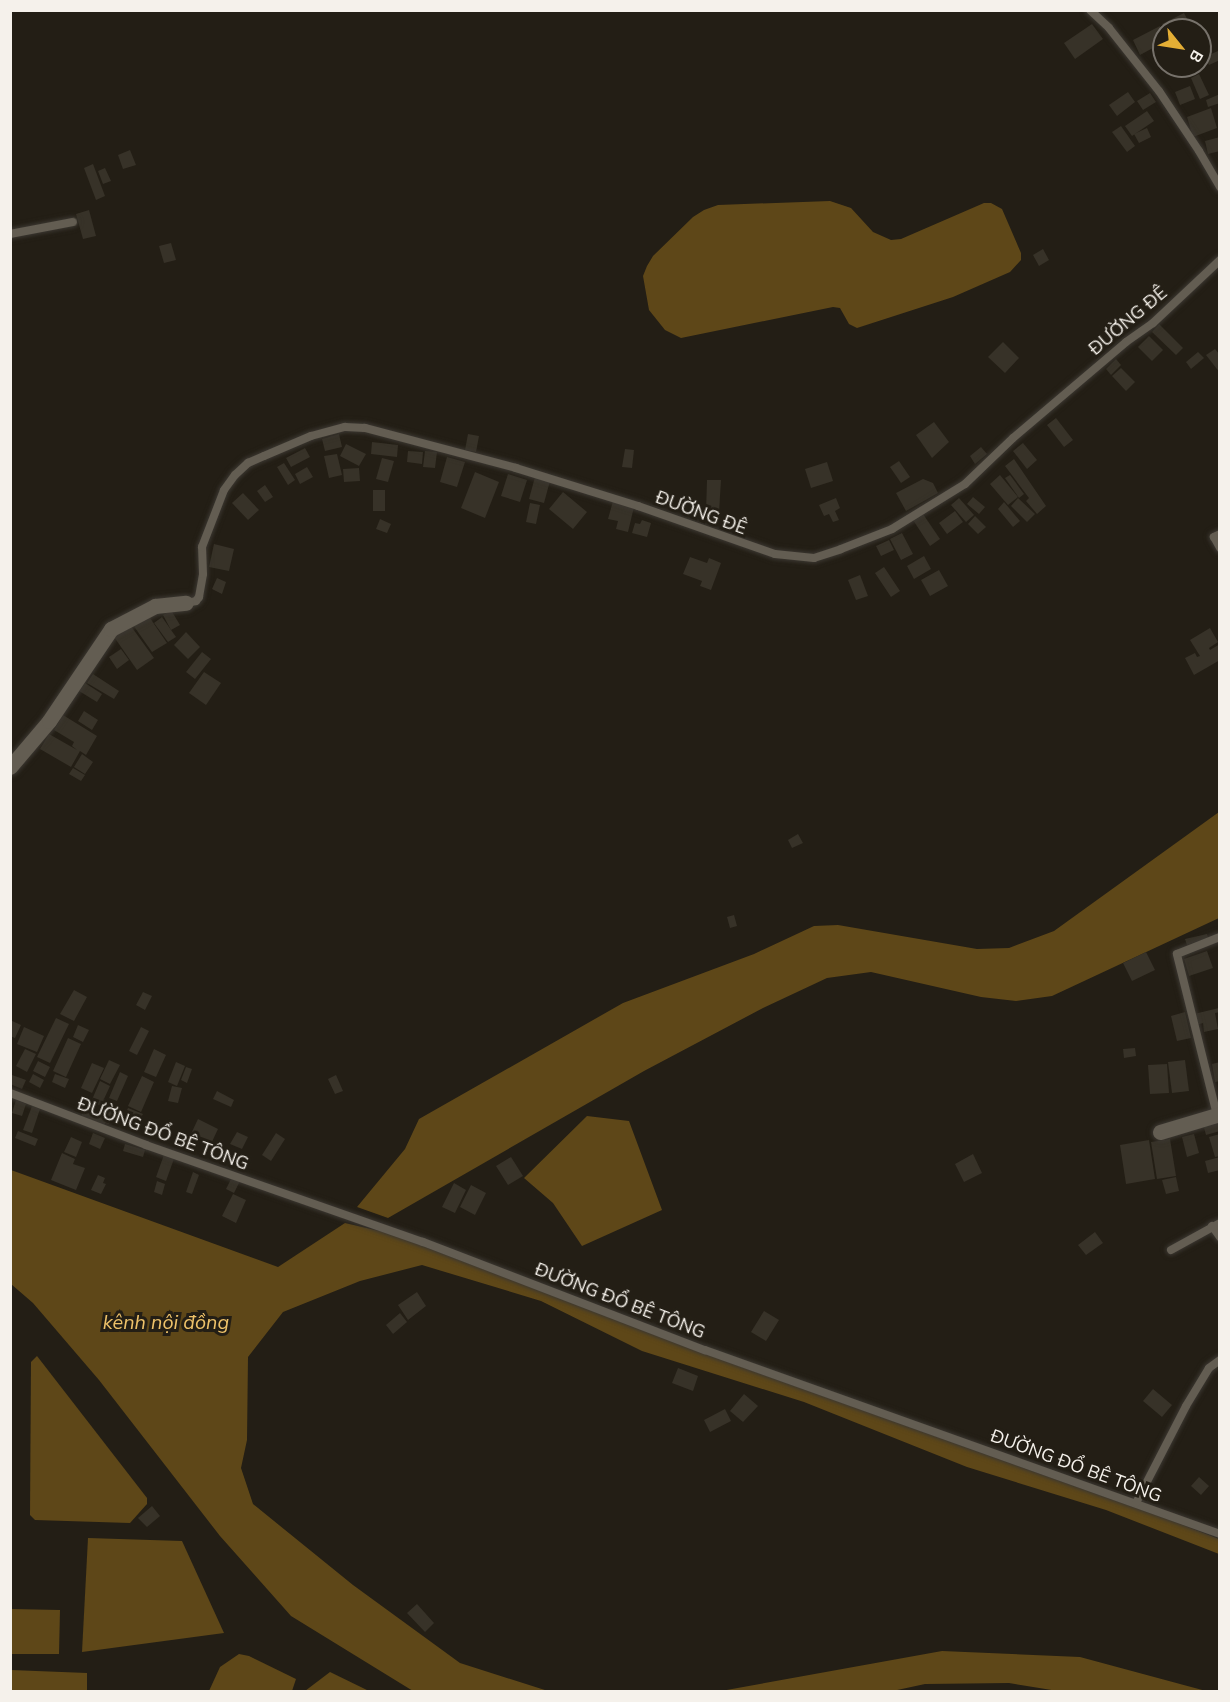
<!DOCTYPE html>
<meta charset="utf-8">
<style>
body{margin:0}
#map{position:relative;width:1230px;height:1702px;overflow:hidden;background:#231e15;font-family:"Nunito Sans",sans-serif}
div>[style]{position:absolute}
.water>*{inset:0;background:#5e4718}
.building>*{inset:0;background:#373228}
.roads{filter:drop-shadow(0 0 2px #3b3731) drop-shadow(0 0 2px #3b3731)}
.service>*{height:8px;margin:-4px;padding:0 4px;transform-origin:4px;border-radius:4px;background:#635d52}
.minor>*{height:15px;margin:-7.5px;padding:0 7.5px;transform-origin:7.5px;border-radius:7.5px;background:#635d52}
span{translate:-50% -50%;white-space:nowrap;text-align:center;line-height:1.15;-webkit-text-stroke:6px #231e15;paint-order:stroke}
.street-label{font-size:18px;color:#f5f1eb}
.water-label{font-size:20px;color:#edc169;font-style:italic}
.frame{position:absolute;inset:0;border:12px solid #f5f1eb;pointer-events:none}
.north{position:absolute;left:1152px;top:18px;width:60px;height:60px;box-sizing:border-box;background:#231e15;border:2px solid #77726b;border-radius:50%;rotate:120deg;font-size:16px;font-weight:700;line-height:24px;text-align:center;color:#f5f1eb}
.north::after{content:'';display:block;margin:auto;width:21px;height:27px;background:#e4ae35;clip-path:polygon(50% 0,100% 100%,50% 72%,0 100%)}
</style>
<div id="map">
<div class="water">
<i style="clip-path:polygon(830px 201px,851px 208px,873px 232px,891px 240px,901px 239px,984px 203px,991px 203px,1002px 209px,1021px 253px,1021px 260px,1010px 272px,953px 297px,857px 328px,849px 324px,840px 308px,833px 307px,681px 338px,665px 330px,649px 310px,643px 276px,647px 266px,653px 256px,693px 217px,704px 210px,718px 205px)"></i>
<i style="clip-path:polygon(1219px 812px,1219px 918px,1052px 996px,1016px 1001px,981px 997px,871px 972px,827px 978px,763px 1008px,644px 1071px,388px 1218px,357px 1207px,405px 1149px,419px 1119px,623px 1003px,754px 954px,814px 926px,838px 925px,977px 949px,1009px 948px,1054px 931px)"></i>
<i style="clip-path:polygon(587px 1116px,629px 1121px,662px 1210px,582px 1246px,553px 1203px,524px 1178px)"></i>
<i style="clip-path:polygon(11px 1170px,278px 1267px,345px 1223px,388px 1233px,736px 1365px,1175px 1522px,1219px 1539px,1219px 1554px,1106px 1510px,967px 1467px,804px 1402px,642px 1351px,541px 1301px,422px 1265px,360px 1281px,283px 1312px,248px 1357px,247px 1440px,241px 1468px,253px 1504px,353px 1585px,460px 1663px,548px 1691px,413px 1691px,291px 1616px,220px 1536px,99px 1380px,33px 1303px,11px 1284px)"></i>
<i style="clip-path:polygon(37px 1356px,147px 1498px,147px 1504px,130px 1523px,35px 1520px,30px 1515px,31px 1362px)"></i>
<i style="clip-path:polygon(88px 1538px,182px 1541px,224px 1633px,82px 1652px)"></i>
<i style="clip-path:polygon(11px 1609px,60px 1610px,59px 1654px,11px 1654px)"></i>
<i style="clip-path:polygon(942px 1651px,1080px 1657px,1206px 1691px,1064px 1692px,1009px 1683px,925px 1684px,888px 1692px,721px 1691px)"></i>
<i style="clip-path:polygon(239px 1654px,249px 1656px,296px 1679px,292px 1691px,209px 1691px,220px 1667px)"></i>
<i style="clip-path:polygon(11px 1670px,87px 1673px,87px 1691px,11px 1691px)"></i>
<i style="clip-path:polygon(330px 1672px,369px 1691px,305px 1691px)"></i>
</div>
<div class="building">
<i style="clip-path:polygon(1184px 13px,1193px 30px,1166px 30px,1162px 24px)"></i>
<i style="clip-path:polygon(1092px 24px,1103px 39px,1075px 59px,1064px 43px)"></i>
<i style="clip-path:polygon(1160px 26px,1164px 42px,1140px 55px,1133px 40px)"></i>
<i style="clip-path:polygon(1220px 50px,1220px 60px,1209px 65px,1205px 57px)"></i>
<i style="clip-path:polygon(1199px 74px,1209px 95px,1200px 99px,1191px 78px)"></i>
<i style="clip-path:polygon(1190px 86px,1195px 99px,1180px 105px,1175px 92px)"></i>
<i style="clip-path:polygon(1128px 92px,1135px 102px,1117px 116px,1109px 105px)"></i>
<i style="clip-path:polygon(1150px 93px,1156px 102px,1143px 110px,1137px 101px)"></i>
<i style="clip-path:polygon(1220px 94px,1220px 103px,1208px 107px,1206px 100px)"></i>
<i style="clip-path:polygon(1211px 108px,1217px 128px,1193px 137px,1187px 117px)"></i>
<i style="clip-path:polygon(1147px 111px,1154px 121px,1132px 136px,1125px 126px)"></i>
<i style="clip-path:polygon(1121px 126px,1135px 146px,1127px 152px,1112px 132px)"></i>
<i style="clip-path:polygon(1147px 128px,1151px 137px,1139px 143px,1134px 134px)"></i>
<i style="clip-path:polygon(1220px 137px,1220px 151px,1208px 154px,1205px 141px)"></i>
<i style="clip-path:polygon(130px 150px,136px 165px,123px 169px,118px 155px)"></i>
<i style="clip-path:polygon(93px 164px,105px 196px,96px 200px,84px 168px)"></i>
<i style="clip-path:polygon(105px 168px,111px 181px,103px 184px,98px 171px)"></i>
<i style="clip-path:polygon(89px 210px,96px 236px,83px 239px,76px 214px)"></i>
<i style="clip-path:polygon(171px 243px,176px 260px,164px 263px,159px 246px)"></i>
<i style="clip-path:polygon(1043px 249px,1049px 260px,1039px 266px,1033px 255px)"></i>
<i style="clip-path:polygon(1159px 324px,1183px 348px,1176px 355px,1152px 332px)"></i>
<i style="clip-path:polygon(1149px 336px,1163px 350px,1152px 361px,1138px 347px)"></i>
<i style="clip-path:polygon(1003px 342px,1019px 358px,1005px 373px,988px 357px)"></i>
<i style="clip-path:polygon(1215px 349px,1220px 355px,1220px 373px,1206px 355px)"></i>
<i style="clip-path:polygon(1198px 352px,1204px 358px,1191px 369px,1186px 362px)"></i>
<i style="clip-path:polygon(1116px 359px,1121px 365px,1111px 375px,1106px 369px)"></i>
<i style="clip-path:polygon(1121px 368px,1135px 382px,1126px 391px,1112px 376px)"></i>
<i style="clip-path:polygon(1056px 418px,1073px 440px,1064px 447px,1047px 425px)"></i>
<i style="clip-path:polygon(934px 422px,949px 442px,932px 458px,916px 435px)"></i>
<i style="clip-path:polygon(339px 434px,342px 447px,325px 451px,322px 439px)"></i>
<i style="clip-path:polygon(468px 434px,479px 436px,476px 452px,465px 450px)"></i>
<i style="clip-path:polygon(372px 442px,398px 445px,397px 457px,371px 454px)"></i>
<i style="clip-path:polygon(1023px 443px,1037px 460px,1027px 469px,1013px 451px)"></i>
<i style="clip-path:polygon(346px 444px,366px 454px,359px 466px,340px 456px)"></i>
<i style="clip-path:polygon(981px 447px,987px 454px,975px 464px,970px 456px)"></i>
<i style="clip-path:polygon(305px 448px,310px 457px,291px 467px,286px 458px)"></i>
<i style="clip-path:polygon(625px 449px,634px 450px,632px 468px,622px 467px)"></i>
<i style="clip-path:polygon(408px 451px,423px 452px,422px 464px,407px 462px)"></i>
<i style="clip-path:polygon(425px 451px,437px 452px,435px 468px,423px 467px)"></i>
<i style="clip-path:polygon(337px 454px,342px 475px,329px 478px,324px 456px)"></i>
<i style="clip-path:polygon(447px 457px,465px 462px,457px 487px,440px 482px)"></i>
<i style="clip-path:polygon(382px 458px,394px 461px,388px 482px,376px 479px)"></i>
<i style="clip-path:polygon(1014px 459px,1046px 506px,1037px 514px,1026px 501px,1029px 498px,1005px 466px)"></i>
<i style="clip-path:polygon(899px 461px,910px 477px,901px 483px,890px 467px)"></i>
<i style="clip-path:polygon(827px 462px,833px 481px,811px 488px,805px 469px)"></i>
<i style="clip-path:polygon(284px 463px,295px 480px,288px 485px,277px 467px)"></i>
<i style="clip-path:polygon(307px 467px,313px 477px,300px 484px,295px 474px)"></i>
<i style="clip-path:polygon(359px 468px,360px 481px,344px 482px,343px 469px)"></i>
<i style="clip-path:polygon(475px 472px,499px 482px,485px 518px,461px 508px)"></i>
<i style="clip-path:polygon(508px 474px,527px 480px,520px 502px,501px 496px)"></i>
<i style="clip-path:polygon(1000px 475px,1018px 497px,1008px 505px,990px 484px)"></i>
<i style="clip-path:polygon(1010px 475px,1024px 494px,1019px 498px,1005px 478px)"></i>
<i style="clip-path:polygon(535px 477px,550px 481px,544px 503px,529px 499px)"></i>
<i style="clip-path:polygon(923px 479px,933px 483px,938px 493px,906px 511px,896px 493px)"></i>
<i style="clip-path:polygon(707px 480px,721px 480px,719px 513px,706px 513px)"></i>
<i style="clip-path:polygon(265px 485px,273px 497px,265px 502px,257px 491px)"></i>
<i style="clip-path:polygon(373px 490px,385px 490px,385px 511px,373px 511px)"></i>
<i style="clip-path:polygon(563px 492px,587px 512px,573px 529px,549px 509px)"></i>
<i style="clip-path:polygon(243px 493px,259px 510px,248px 520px,232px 503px)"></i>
<i style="clip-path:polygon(973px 497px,985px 507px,979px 514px,967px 504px)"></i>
<i style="clip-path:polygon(836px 498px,840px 508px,835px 511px,839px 520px,833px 522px,829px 514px,824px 516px,819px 505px)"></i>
<i style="clip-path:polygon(959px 498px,974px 515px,966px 522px,951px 505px)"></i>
<i style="clip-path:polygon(1018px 498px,1035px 514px,1027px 522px,1011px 506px)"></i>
<i style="clip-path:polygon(613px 501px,634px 507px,628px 532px,616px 529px,618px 521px,608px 519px)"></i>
<i style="clip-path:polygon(1004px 502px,1020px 521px,1013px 527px,998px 509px)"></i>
<i style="clip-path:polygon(530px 503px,540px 505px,536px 524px,526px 522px)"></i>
<i style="clip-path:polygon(955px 511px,963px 522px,947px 534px,939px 523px)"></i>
<i style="clip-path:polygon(923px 514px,940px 539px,930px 546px,913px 520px)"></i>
<i style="clip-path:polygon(975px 516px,986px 527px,978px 534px,968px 524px)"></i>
<i style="clip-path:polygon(380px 519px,391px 524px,387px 533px,376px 529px)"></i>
<i style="clip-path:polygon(642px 520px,651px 523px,647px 537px,632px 533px,635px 523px,640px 524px)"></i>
<i style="clip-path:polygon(902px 533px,913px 554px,901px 560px,890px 539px)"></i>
<i style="clip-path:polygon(889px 540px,894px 550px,881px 556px,876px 546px)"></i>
<i style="clip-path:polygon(214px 544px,234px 549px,229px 571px,209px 567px)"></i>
<i style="clip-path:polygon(924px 556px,931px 569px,914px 579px,907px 566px)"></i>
<i style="clip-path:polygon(690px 557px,707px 563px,709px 558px,721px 563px,711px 590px,700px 586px,702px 581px,683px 574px)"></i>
<i style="clip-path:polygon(884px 567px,900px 591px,891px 597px,875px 573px)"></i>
<i style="clip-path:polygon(939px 570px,948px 586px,930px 596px,921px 580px)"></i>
<i style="clip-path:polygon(860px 575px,868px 596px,856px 600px,848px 580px)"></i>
<i style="clip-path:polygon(217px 578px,226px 582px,222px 594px,212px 589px)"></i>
<i style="clip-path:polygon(171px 610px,180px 625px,171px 630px,163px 615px)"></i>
<i style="clip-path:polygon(148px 615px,167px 643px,152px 652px,133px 625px)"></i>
<i style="clip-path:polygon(162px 617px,176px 637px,168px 642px,154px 623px)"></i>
<i style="clip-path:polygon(128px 622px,154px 658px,137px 670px,112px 634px)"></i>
<i style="clip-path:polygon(1210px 628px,1218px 642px,1209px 648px,1210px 650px,1220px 644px,1220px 660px,1194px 675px,1185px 658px,1195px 653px,1197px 657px,1200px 656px,1190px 640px)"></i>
<i style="clip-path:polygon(186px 632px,200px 647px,188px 659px,174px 645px)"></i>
<i style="clip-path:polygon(121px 649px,129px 660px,117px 669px,109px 657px)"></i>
<i style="clip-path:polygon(202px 652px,211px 659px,195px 679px,186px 672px)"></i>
<i style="clip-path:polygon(204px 672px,221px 683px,206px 705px,189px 693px)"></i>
<i style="clip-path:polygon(93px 674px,119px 691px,114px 699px,87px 683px)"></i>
<i style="clip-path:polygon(85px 683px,102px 694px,97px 702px,79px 691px)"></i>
<i style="clip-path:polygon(84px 711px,98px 720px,92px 730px,78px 721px)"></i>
<i style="clip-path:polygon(63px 715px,97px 736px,86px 755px,80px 751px,71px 767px,40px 749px,49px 734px,77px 750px,72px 746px,74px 742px,54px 730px)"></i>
<i style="clip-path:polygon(82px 754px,93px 762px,85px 774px,74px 767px)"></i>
<i style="clip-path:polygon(73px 768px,85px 775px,81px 781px,69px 774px)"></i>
<i style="clip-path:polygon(798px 834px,803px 843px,792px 848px,788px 840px)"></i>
<i style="clip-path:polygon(734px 915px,737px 926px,730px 928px,727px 917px)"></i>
<i style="clip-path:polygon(1207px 934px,1208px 938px,1187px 945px,1185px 939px)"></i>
<i style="clip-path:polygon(1207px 951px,1213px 968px,1189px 976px,1184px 959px)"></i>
<i style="clip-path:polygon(1146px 952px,1155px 970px,1132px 981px,1123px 963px)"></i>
<i style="clip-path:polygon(74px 990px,87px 997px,74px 1021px,60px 1014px)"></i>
<i style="clip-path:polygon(143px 992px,152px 996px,145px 1010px,136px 1005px)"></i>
<i style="clip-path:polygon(1219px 1008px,1220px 1012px,1215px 1013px,1218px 1029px,1204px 1032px,1203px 1023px,1196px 1025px,1194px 1014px)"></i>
<i style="clip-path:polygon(1185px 1012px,1191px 1038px,1177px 1041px,1171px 1016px)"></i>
<i style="clip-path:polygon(56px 1018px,69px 1024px,50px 1063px,37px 1057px)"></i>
<i style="clip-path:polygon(10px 1020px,21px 1025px,15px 1038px,10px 1036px)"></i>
<i style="clip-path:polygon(78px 1025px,89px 1030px,83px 1042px,73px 1037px)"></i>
<i style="clip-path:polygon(24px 1027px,44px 1036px,37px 1052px,17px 1044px)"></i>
<i style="clip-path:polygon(141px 1027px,149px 1031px,137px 1055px,129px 1051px)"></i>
<i style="clip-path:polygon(68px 1038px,81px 1044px,66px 1077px,53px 1071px)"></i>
<i style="clip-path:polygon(1135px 1048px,1136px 1056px,1124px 1058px,1123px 1049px)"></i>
<i style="clip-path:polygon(25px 1049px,36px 1054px,27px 1072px,16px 1066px)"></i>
<i style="clip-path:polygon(154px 1049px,166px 1055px,156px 1077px,144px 1072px)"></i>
<i style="clip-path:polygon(109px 1060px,120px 1065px,110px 1084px,100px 1079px)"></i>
<i style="clip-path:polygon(1185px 1060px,1189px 1091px,1172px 1093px,1168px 1062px)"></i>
<i style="clip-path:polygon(38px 1061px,50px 1067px,45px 1077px,33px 1071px)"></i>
<i style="clip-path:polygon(176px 1062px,185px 1066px,177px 1086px,168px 1082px)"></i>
<i style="clip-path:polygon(1220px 1062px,1220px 1081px,1215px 1082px,1212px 1064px)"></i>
<i style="clip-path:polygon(92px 1063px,104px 1068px,92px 1093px,81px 1088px)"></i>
<i style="clip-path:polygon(1167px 1064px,1169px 1093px,1150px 1094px,1148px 1065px)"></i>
<i style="clip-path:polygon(186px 1067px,192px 1069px,187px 1083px,181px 1080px)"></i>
<i style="clip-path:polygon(120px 1072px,128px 1076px,117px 1101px,109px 1098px)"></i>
<i style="clip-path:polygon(33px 1074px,44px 1080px,40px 1088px,29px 1082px)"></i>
<i style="clip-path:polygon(55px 1074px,69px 1079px,65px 1088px,52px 1082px)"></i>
<i style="clip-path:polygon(12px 1075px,26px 1080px,22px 1089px,10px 1084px)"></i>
<i style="clip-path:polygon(336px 1075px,343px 1091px,335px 1094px,328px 1079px)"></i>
<i style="clip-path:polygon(142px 1076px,154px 1082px,141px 1112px,128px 1106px)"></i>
<i style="clip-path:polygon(100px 1081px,110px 1086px,104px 1099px,117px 1105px,115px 1111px,91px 1102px)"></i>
<i style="clip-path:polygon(172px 1086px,182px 1088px,178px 1103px,168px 1101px)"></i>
<i style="clip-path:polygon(217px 1091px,234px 1100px,231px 1107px,213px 1099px)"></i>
<i style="clip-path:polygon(16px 1100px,26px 1104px,22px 1116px,12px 1113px)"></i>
<i style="clip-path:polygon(32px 1106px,40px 1109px,32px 1133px,23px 1130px)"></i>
<i style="clip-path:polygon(104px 1108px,114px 1112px,109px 1124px,105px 1123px,104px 1126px,81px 1117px,83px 1110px,100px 1117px)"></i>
<i style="clip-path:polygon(128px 1108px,143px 1114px,139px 1121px,125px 1115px)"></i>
<i style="clip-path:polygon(198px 1119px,218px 1129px,210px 1146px,190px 1136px)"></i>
<i style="clip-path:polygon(1220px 1119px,1220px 1131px,1206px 1135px,1203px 1124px)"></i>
<i style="clip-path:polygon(18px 1131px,38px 1139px,35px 1146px,15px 1138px)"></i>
<i style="clip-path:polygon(237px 1132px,248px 1137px,242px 1149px,230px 1144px)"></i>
<i style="clip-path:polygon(93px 1133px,105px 1138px,100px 1149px,89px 1144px)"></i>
<i style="clip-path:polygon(276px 1133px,285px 1139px,271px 1161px,262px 1155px)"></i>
<i style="clip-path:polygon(1194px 1134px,1199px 1153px,1187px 1157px,1182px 1137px)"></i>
<i style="clip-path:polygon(1220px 1134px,1220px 1156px,1215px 1157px,1209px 1137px)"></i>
<i style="clip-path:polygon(71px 1137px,82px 1142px,76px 1157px,64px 1152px)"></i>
<i style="clip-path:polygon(1170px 1139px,1176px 1176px,1157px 1179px,1151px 1142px)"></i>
<i style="clip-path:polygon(1149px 1140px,1155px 1179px,1126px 1184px,1120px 1145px)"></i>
<i style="clip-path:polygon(125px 1144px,145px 1150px,143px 1157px,123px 1151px)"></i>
<i style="clip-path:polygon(165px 1152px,175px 1156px,166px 1181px,156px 1177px)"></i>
<i style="clip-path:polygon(62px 1153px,75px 1159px,73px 1164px,85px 1168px,76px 1190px,51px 1180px)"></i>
<i style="clip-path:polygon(973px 1154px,982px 1173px,964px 1182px,955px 1164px)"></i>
<i style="clip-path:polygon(511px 1157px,523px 1176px,508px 1185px,496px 1166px)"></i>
<i style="clip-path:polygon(1220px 1157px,1220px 1170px,1208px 1173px,1205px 1161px)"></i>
<i style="clip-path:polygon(193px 1172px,199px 1175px,192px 1194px,186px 1192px)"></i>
<i style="clip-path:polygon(98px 1175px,105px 1178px,103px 1183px,106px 1184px,101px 1194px,91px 1190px)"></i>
<i style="clip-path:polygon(232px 1177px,240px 1181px,234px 1193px,226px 1189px)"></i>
<i style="clip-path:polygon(1176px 1177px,1179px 1191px,1166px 1194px,1162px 1180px)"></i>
<i style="clip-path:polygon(157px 1181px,165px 1184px,162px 1195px,154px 1192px)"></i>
<i style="clip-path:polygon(454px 1183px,466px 1190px,455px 1213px,442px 1207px)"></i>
<i style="clip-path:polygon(471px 1185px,486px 1193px,475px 1215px,460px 1207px)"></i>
<i style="clip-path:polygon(233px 1194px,246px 1200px,236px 1223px,222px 1216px)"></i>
<i style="clip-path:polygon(1095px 1232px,1103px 1243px,1086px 1255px,1078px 1245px)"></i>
<i style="clip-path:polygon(417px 1292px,426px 1306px,408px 1320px,398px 1305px)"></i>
<i style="clip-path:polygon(764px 1311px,779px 1320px,766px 1341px,751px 1332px)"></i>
<i style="clip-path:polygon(400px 1313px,407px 1322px,393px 1334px,386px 1325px)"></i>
<i style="clip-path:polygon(678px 1368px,698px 1376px,693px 1391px,672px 1383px)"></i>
<i style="clip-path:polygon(1153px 1389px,1172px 1405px,1162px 1417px,1143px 1401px)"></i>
<i style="clip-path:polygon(744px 1394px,758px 1406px,743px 1422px,730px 1411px)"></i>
<i style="clip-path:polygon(725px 1409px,731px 1421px,710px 1432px,704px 1420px)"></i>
<i style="clip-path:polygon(1199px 1477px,1209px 1486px,1201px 1495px,1191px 1486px)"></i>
<i style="clip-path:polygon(152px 1506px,160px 1516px,147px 1527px,138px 1518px)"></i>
<i style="clip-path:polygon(417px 1604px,434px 1623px,425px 1632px,407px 1613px)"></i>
</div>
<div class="roads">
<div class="service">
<i style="left:1090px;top:10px;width:26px;rotate:43deg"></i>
<i style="left:1109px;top:28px;width:80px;rotate:51.6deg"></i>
<i style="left:1159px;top:91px;width:72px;rotate:56.3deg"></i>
<i style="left:1199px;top:151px;width:42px;rotate:59.7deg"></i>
<i style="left:10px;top:234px;width:64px;rotate:-10.8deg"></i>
<i style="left:1220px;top:534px;width:7px;rotate:153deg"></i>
<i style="left:1214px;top:537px;width:13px;rotate:61deg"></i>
<i style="left:186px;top:603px;width:10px;rotate:-11deg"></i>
<i style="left:196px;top:601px;width:5px;rotate:-53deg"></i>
<i style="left:199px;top:597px;width:23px;rotate:-80deg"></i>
<i style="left:203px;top:574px;width:27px;rotate:-92deg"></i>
<i style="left:202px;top:547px;width:61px;rotate:-68.9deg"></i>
<i style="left:224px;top:490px;width:19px;rotate:-54deg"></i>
<i style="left:235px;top:475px;width:18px;rotate:-43deg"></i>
<i style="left:248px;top:463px;width:17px;rotate:-24deg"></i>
<i style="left:264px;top:456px;width:51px;rotate:-23.1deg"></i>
<i style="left:311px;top:436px;width:35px;rotate:-15deg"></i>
<i style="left:345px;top:427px;width:20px;rotate:3deg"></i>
<i style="left:365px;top:428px;width:156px;rotate:14.8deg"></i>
<i style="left:516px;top:468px;width:128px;rotate:17.3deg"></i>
<i style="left:638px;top:506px;width:145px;rotate:19.3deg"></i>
<i style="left:775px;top:554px;width:39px;rotate:6deg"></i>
<i style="left:814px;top:558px;width:28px;rotate:-18deg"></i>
<i style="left:841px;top:549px;width:55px;rotate:-21.4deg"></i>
<i style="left:892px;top:529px;width:86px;rotate:-31.7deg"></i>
<i style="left:965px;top:484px;width:66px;rotate:-43.8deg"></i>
<i style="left:1013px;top:438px;width:148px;rotate:-40.3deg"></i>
<i style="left:1126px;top:342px;width:33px;rotate:-35deg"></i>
<i style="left:1153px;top:323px;width:92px;rotate:-43.2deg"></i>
<i style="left:10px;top:1093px;width:146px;rotate:20.9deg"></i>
<i style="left:146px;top:1145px;width:293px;rotate:19.3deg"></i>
<i style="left:423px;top:1242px;width:302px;rotate:21deg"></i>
<i style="left:705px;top:1350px;width:547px;rotate:19.66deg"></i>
<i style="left:1217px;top:1115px;width:166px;rotate:-104deg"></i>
<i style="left:1177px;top:954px;width:46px;rotate:-21.6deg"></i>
<i style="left:1212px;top:1226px;width:14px;rotate:54deg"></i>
<i style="left:1171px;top:1250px;width:56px;rotate:-28.9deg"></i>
<i style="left:1136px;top:1503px;width:109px;rotate:-62.7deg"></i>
<i style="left:1186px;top:1406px;width:44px;rotate:-58.8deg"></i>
<i style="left:1209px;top:1368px;width:14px;rotate:-36deg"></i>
</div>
<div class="minor">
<i style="left:10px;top:767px;width:60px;rotate:-49.7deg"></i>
<i style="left:49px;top:721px;width:111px;rotate:-56deg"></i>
<i style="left:111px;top:629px;width:50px;rotate:-27.6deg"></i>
<i style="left:155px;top:606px;width:31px;rotate:-6deg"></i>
<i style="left:1160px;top:1132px;width:63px;rotate:-16.7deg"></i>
</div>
</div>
<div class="street-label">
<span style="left:1128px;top:321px;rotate:-40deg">ĐƯỜNG ĐÊ</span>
<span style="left:701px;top:513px;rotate:20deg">ĐƯỜNG ĐÊ</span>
<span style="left:163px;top:1134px;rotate:20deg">ĐƯỜNG ĐỔ BÊ TÔNG</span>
<span style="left:620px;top:1301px;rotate:21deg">ĐƯỜNG ĐỔ BÊ TÔNG</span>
<span style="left:1076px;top:1466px;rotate:20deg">ĐƯỜNG ĐỔ BÊ TÔNG</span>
</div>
<div class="water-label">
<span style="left:166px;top:1322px">kênh nội đồng</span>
</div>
<div class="frame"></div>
<div class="north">B</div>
</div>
